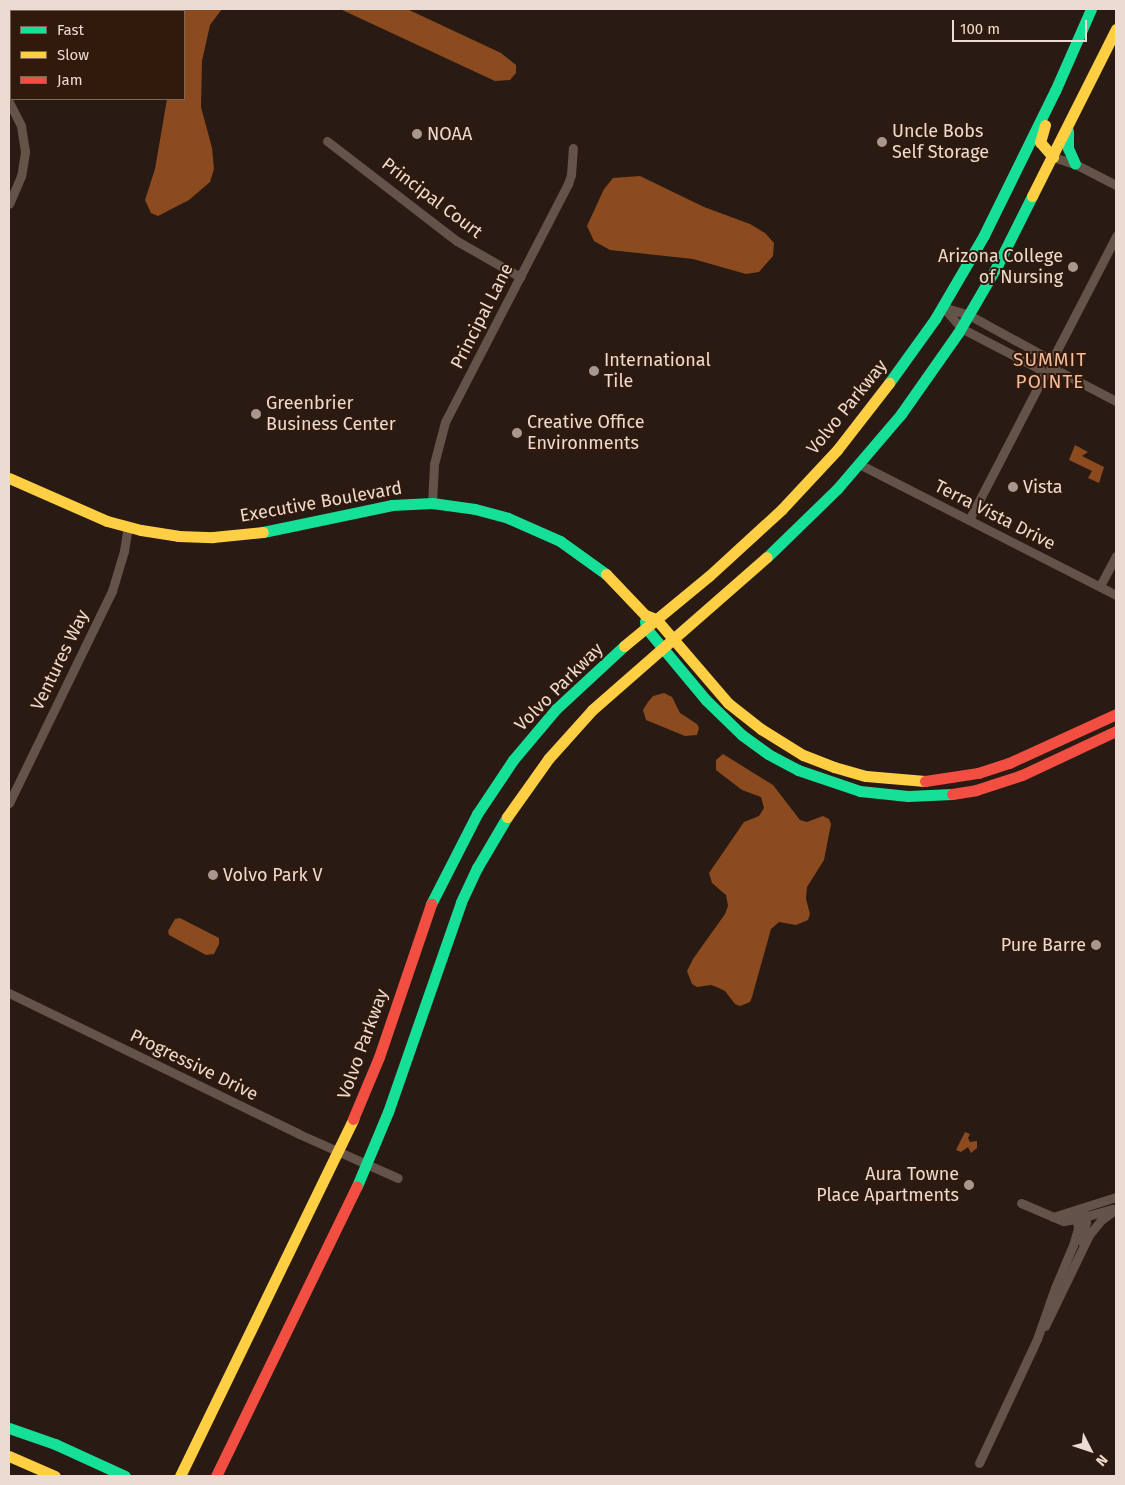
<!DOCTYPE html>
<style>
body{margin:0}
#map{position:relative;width:1125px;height:1485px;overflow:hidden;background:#291b13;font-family:"Fira Sans",sans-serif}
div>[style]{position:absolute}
.water>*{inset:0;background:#8b4b1e}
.street>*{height:9px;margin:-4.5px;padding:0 4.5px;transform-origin:4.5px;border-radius:4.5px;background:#645349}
.fast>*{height:11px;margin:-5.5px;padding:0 5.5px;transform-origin:5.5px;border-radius:5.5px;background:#16e098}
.slow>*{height:11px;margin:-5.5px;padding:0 5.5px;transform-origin:5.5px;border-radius:5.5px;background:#ffcf43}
.jam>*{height:11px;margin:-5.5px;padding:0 5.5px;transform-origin:5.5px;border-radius:5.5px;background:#f24e42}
.dots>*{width:14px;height:14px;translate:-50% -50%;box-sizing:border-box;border:2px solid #31190b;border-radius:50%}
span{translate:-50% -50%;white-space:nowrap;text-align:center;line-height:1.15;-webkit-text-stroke:4px #31190b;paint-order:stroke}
.poi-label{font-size:18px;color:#ebdbd2}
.left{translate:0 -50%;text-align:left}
.right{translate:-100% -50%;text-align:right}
.street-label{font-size:18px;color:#ebdbd2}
.neighbourhood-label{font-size:19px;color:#f5bc9b;letter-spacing:1px}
.frame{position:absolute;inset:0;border:10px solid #ebdbd2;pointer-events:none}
.legend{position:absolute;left:10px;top:10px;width:175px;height:90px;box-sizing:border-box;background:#31190b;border:1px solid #7b675b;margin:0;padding:6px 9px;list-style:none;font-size:15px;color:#ebdbd2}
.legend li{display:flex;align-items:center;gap:10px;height:25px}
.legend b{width:25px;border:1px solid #7b675b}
.north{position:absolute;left:1065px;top:1425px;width:50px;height:50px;-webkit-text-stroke:4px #31190b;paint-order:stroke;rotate:131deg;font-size:14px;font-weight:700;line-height:20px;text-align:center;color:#ebdbd2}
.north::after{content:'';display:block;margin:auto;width:18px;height:22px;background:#ebdbd2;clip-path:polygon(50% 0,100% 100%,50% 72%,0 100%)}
.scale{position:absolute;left:952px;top:20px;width:135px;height:22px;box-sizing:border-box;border:2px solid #ebdbd2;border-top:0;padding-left:6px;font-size:15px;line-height:18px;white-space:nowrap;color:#ebdbd2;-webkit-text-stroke:4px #31190b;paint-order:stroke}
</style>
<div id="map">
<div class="water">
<i style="clip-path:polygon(153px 9px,222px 9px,210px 25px,202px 61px,201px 107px,212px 148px,214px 169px,210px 182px,189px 200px,158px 216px,151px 213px,145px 200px,155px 169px,167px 99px,184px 99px,184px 11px,154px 11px)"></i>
<i style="clip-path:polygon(340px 9px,407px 9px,501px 53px,516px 65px,516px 73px,510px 80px,495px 81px)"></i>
<i style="clip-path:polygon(640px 176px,704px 207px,750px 224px,765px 233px,774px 243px,773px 256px,759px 272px,746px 274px,693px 259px,610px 250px,594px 241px,587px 226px,604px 189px,613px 178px)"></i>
<i style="clip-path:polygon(1075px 445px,1088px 452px,1082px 456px,1104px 467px,1099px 483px,1088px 478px,1092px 471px,1069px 460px)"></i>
<i style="clip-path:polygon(664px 693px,672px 697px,680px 713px,697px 724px,699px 728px,697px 735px,685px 736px,646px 720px,643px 710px,648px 702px,653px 696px)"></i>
<i style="clip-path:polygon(723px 754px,773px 785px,800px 820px,807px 822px,823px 816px,829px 819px,831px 824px,824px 860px,807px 887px,806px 899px,810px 914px,808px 920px,796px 925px,779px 922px,771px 929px,752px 997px,750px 1002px,740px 1006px,735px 1004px,725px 991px,719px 988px,711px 985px,697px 987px,692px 984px,687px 971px,693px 959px,725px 914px,728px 906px,726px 895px,712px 883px,709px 873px,744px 822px,759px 816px,764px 808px,761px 797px,742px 790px,716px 770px,716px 760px)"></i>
<i style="clip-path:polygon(180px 918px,219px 938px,219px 944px,214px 954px,206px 955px,169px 935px,168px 931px,175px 919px)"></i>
<i style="clip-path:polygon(965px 1132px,970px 1134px,968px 1138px,970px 1142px,977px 1141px,977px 1148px,971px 1153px,968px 1147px,961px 1152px,956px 1150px)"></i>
</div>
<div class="street">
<i style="left:9px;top:102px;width:27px;rotate:63deg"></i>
<i style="left:21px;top:126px;width:26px;rotate:81deg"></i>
<i style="left:25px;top:152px;width:24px;rotate:99deg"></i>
<i style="left:21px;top:176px;width:30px;rotate:113deg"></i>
<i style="left:327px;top:141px;width:164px;rotate:37.6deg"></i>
<i style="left:457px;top:241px;width:73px;rotate:29.7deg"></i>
<i style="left:1053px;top:157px;width:23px;rotate:18deg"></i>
<i style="left:1075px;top:164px;width:46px;rotate:27.1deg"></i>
<i style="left:943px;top:307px;width:28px;rotate:49deg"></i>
<i style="left:961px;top:328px;width:87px;rotate:27.5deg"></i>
<i style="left:1038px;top:368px;width:11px;rotate:-10deg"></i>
<i style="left:1049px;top:366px;width:76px;rotate:27.6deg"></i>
<i style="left:943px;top:307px;width:27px;rotate:17deg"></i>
<i style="left:969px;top:315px;width:85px;rotate:28.7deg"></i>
<i style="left:1044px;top:356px;width:11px;rotate:63deg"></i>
<i style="left:859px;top:464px;width:288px;rotate:27deg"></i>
<i style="left:432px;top:503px;width:39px;rotate:-87deg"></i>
<i style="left:434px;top:464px;width:43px;rotate:-75.3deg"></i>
<i style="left:445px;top:422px;width:268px;rotate:-62.7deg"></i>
<i style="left:568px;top:184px;width:9px;rotate:-72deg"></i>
<i style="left:571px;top:175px;width:27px;rotate:-86deg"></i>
<i style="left:969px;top:520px;width:320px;rotate:-62.6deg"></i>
<i style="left:1100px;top:586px;width:34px;rotate:-62deg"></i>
<i style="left:9px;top:803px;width:236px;rotate:-64.1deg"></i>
<i style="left:112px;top:591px;width:42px;rotate:-73.3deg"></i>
<i style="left:124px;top:551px;width:24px;rotate:-81deg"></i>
<i style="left:9px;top:993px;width:322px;rotate:25.9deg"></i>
<i style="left:299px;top:1134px;width:108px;rotate:24deg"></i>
<i style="left:1021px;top:1203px;width:46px;rotate:23.2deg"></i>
<i style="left:1063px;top:1221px;width:14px;rotate:-8deg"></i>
<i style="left:1077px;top:1219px;width:37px;rotate:-16deg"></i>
<i style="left:1053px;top:1217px;width:66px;rotate:-17.6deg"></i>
<i style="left:1081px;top:1241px;width:20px;rotate:-75deg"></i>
<i style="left:1086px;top:1222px;width:13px;rotate:-103deg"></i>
<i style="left:1045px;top:1326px;width:101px;rotate:-64.2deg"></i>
<i style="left:1089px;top:1235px;width:19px;rotate:-51deg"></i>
<i style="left:1101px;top:1220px;width:19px;rotate:-36deg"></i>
<i style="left:979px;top:1463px;width:137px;rotate:-64.9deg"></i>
<i style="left:1037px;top:1339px;width:54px;rotate:-70.6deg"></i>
<i style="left:1055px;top:1288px;width:47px;rotate:-67.3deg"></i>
<i style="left:1073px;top:1245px;width:17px;rotate:-73deg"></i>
<i style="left:1078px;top:1229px;width:18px;rotate:-96deg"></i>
</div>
<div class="fast">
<i style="left:1068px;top:131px;width:17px;rotate:90deg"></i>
<i style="left:1068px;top:148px;width:17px;rotate:66deg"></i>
<i style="left:889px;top:383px;width:79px;rotate:-54.3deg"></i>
<i style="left:935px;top:319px;width:97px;rotate:-59.7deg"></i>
<i style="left:984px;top:235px;width:161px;rotate:-63.8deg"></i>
<i style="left:1055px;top:91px;width:90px;rotate:-66.3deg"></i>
<i style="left:263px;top:532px;width:132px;rotate:-11.8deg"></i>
<i style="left:392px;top:505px;width:40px;rotate:-2.9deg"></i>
<i style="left:432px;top:503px;width:43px;rotate:7.9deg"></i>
<i style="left:475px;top:509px;width:34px;rotate:15deg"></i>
<i style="left:508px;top:518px;width:57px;rotate:23.9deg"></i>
<i style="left:560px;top:541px;width:57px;rotate:35.7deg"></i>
<i style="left:767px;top:557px;width:98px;rotate:-44.2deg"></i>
<i style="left:837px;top:489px;width:99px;rotate:-49.5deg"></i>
<i style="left:901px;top:414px;width:99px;rotate:-54.9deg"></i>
<i style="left:958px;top:333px;width:78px;rotate:-59.8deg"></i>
<i style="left:997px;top:266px;width:78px;rotate:-63.4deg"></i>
<i style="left:645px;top:621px;width:7px;rotate:82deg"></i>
<i style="left:646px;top:628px;width:94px;rotate:50.2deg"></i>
<i style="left:706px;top:700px;width:50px;rotate:44.2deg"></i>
<i style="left:742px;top:735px;width:32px;rotate:36deg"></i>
<i style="left:768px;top:754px;width:34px;rotate:28deg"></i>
<i style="left:798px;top:770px;width:65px;rotate:18.7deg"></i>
<i style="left:860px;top:791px;width:48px;rotate:5.9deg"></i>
<i style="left:908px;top:796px;width:44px;rotate:-2.6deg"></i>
<i style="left:431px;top:904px;width:101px;rotate:-62.9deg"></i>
<i style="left:477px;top:814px;width:65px;rotate:-56.3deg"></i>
<i style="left:513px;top:760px;width:67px;rotate:-49.9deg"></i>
<i style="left:556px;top:709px;width:93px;rotate:-42.8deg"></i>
<i style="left:357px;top:1186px;width:80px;rotate:-67.3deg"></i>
<i style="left:388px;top:1112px;width:222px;rotate:-70.8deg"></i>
<i style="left:461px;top:902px;width:38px;rotate:-65deg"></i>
<i style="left:477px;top:868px;width:59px;rotate:-59.5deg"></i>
<i style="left:9px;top:1428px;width:49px;rotate:19.2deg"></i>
<i style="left:55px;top:1444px;width:77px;rotate:24.6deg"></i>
</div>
<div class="slow">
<i style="left:1045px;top:125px;width:18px;rotate:106deg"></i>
<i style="left:1040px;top:142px;width:20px;rotate:49deg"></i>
<i style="left:1032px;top:196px;width:187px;rotate:-63.3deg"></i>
<i style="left:9px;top:478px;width:107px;rotate:23.7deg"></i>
<i style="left:107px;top:521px;width:35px;rotate:15deg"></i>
<i style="left:141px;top:530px;width:37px;rotate:9deg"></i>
<i style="left:178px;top:536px;width:35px;rotate:2deg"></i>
<i style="left:213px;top:537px;width:50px;rotate:-5.7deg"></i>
<i style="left:606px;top:574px;width:57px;rotate:46.4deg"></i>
<i style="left:645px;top:615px;width:12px;rotate:20deg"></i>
<i style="left:656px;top:619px;width:111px;rotate:49.4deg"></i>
<i style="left:728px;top:703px;width:42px;rotate:38.2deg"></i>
<i style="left:761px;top:729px;width:49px;rotate:31.8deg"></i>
<i style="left:803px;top:755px;width:33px;rotate:21deg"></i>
<i style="left:834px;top:767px;width:33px;rotate:16deg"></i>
<i style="left:866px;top:776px;width:59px;rotate:4.8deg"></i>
<i style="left:624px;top:646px;width:110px;rotate:-39.5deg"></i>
<i style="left:709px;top:576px;width:99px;rotate:-42.5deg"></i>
<i style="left:782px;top:509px;width:81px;rotate:-47deg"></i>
<i style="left:837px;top:450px;width:85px;rotate:-52.2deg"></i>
<i style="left:507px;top:817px;width:72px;rotate:-54.6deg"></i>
<i style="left:549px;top:758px;width:64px;rotate:-48.1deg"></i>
<i style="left:592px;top:710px;width:232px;rotate:-41.2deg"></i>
<i style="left:9px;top:1456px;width:50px;rotate:23.5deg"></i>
<i style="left:180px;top:1476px;width:397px;rotate:-64.1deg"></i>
</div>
<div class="jam">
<i style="left:925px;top:781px;width:54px;rotate:-8.6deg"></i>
<i style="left:978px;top:773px;width:33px;rotate:-18deg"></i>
<i style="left:1009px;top:763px;width:118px;rotate:-24.6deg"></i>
<i style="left:952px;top:794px;width:24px;rotate:-9deg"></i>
<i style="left:976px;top:790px;width:48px;rotate:-18.1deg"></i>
<i style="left:1022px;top:775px;width:104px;rotate:-25.1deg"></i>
<i style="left:353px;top:1119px;width:67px;rotate:-67.2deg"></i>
<i style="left:379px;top:1057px;width:162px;rotate:-71.2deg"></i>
<i style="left:216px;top:1476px;width:322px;rotate:-64.1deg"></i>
</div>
<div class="dots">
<i style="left:417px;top:134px;background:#a7988f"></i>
<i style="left:882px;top:142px;background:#a7988f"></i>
<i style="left:1073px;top:267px;background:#a7988f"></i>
<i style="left:594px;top:371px;background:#a7988f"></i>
<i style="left:256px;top:414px;background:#a7988f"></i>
<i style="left:517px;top:433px;background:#a7988f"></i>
<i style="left:1013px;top:487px;background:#a7988f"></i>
<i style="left:213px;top:875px;background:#a7988f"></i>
<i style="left:1096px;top:945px;background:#a7988f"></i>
<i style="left:969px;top:1185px;background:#a7988f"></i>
</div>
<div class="poi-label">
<span class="left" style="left:892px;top:142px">Uncle Bobs<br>Self Storage</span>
<span class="left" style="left:427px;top:134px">NOAA</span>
<span class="right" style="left:1063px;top:267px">Arizona College<br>of Nursing</span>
<span class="left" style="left:604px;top:371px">International<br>Tile</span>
<span class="left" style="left:266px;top:414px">Greenbrier<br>Business Center</span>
<span class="left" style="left:527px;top:433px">Creative Office<br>Environments</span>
<span class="left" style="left:1023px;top:487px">Vista</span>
<span class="left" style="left:223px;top:875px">Volvo Park V</span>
<span class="right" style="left:1086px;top:945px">Pure Barre</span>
<span class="right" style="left:959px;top:1185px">Aura Towne<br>Place Apartments</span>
</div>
<div class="street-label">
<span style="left:432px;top:198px;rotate:37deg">Principal Court</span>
<span style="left:482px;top:316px;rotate:-63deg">Principal Lane</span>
<span style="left:847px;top:407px;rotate:-51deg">Volvo Parkway</span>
<span style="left:321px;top:502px;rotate:-10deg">Executive Boulevard</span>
<span style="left:995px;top:515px;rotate:27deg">Terra Vista Drive</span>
<span style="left:60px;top:660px;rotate:-64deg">Ventures Way</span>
<span style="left:559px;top:687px;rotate:-45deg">Volvo Parkway</span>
<span style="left:363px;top:1044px;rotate:-70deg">Volvo Parkway</span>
<span style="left:194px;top:1065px;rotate:26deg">Progressive Drive</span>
</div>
<div class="neighbourhood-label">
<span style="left:1050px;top:371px">SUMMIT<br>POINTE</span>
</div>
<div class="frame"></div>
<ul class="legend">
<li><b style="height:6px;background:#16e098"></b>Fast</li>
<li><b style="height:6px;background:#ffcf43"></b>Slow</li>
<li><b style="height:6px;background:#f24e42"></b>Jam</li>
</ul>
<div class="north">N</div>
<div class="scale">100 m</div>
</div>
